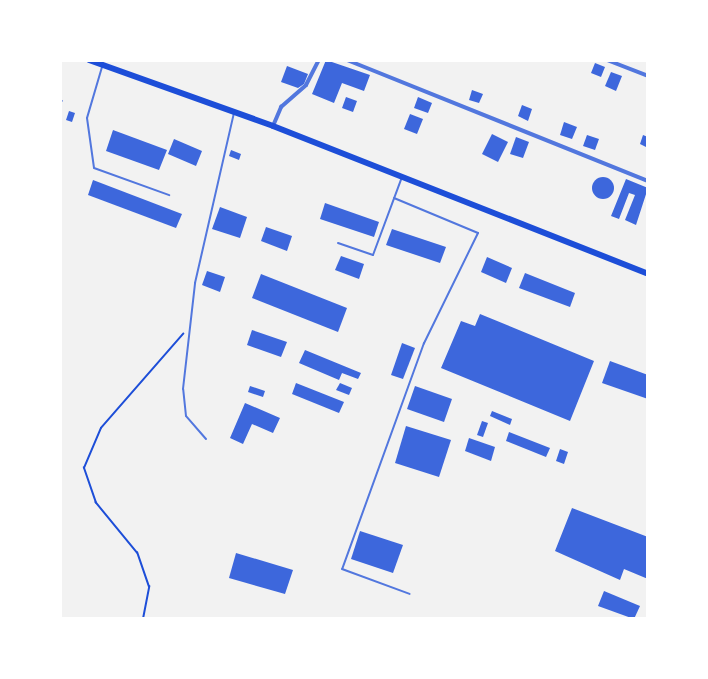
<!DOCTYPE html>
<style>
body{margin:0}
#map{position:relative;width:708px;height:679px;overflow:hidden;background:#f2f2f2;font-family:"Fira Sans Condensed",sans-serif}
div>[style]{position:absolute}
.building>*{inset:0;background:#3d67dc}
.round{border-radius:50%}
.path>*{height:1.5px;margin:-0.75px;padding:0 0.75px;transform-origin:0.75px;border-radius:0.75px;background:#1d4ed8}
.service>*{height:2px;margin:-1px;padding:0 1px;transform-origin:1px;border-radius:1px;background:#5277de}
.minor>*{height:4px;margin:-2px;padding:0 2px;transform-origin:2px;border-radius:2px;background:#5277de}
.primary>*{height:6px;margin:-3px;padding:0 3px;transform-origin:3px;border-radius:3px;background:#1d4ed8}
span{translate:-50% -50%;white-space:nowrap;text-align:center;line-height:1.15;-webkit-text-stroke:6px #fff;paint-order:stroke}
.frame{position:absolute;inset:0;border:62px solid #fff;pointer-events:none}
</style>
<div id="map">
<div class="building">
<i style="clip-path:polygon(326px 60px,370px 75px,364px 91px,342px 83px,334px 103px,312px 94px)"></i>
<i style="clip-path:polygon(595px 63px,605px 67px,601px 77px,591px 73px)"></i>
<i style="clip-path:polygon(287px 66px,308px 74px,304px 84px,298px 88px,281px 82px)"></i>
<i style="clip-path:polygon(611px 72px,622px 76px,616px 91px,605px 86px)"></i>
<i style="clip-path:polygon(472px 90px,483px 94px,479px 103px,469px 100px)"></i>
<i style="clip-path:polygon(346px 97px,357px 101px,353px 112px,342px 108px)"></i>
<i style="clip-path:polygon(418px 97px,432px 103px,428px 113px,414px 108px)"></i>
<i style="clip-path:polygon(522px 105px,532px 109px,528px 121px,518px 116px)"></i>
<i style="clip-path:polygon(69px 111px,75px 113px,72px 122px,66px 120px)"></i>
<i style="clip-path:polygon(410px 114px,423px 119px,417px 134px,404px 129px)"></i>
<i style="clip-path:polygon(564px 122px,577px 127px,572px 139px,560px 135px)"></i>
<i style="clip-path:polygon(113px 130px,167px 150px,159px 170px,106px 151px)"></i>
<i style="clip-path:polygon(492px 134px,508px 142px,498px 162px,482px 154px)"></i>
<i style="clip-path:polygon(587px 135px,599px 139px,595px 150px,583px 146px)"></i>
<i style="clip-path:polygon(643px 135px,648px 137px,648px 148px,640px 144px)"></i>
<i style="clip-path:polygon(516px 137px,529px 142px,523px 158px,510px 154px)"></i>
<i style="clip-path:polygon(174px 139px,202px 151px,196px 166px,168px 154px)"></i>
<i style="clip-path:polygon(231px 150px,241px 154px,239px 160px,229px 156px)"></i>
<i class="round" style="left:592px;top:177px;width:22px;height:22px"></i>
<i style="clip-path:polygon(626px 179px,648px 188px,636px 225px,625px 220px,635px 195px,629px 193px,619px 219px,611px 216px)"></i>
<i style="clip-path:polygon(93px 180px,182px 214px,176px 228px,88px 195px)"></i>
<i style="clip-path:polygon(325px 203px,379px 222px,374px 237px,320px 219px)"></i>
<i style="clip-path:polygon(220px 207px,247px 217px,240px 238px,212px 229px)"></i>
<i style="clip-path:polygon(266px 227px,292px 236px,287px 251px,261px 241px)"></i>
<i style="clip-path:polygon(392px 229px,446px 247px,440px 263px,386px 245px)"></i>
<i style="clip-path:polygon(341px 256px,364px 264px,359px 279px,335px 270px)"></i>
<i style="clip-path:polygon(487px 257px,512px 268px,506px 283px,481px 272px)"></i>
<i style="clip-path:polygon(207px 271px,225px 277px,220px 292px,202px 285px)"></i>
<i style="clip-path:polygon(525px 273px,575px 293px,570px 307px,519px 288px)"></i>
<i style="clip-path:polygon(261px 274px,347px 308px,338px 332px,252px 298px)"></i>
<i style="clip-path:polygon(480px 314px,594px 361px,570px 421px,441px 368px,461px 321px,475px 326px)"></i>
<i style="clip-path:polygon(252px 330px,287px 342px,281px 357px,247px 345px)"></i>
<i style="clip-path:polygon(402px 343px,415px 348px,403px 379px,391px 375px)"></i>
<i style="clip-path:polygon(305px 350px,361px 373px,358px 379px,342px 373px,339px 380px,299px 363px)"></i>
<i style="clip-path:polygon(610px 361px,648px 375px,648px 399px,602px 383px)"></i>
<i style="clip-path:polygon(296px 383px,344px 402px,339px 413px,292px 394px)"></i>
<i style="clip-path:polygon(340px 383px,352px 388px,349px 395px,336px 390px)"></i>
<i style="clip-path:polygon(250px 386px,265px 391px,263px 397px,248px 392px)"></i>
<i style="clip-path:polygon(415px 386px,452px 399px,444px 422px,407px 409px)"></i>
<i style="clip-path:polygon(245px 403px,280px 418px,273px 433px,252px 424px,243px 444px,230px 438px)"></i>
<i style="clip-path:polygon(492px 411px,512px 419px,510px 425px,490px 416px)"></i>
<i style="clip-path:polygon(482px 421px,488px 423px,483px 437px,477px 435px)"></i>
<i style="clip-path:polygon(406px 426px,451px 440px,439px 477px,395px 463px)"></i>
<i style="clip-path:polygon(509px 432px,550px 448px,546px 457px,506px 441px)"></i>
<i style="clip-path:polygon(469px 438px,495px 447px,491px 461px,465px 451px)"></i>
<i style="clip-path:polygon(560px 449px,568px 452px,564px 464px,556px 461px)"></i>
<i style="clip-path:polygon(572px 508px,648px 537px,648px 579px,624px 569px,620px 580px,555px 551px)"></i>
<i style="clip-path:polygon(360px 531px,403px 545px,393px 573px,351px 559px)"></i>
<i style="clip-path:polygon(236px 553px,293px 570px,285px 594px,229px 578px)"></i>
<i style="clip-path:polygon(604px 591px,640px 606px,634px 619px,598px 606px)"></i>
</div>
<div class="path">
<i style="left:143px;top:619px;width:33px;rotate:-79deg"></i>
<i style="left:149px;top:587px;width:36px;rotate:-109deg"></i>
<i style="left:137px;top:553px;width:65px;rotate:-129.4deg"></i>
<i style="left:96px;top:503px;width:37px;rotate:-109deg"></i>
<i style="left:84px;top:468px;width:43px;rotate:-67deg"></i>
<i style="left:101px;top:428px;width:125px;rotate:-48.9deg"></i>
</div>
<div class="service">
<i style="left:102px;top:67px;width:53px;rotate:106.4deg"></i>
<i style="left:87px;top:118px;width:50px;rotate:82deg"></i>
<i style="left:94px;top:168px;width:80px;rotate:19.8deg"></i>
<i style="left:60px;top:100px;width:2px;rotate:27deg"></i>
<i style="left:394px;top:198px;width:91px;rotate:22.6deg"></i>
<i style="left:478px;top:233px;width:123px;rotate:116.1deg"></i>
<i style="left:424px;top:343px;width:240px;rotate:109.9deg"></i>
<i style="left:342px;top:569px;width:72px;rotate:20.2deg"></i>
<i style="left:338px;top:243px;width:37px;rotate:19deg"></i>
<i style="left:373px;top:255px;width:83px;rotate:-69.6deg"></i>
<i style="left:206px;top:439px;width:30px;rotate:-131deg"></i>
<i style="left:186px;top:416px;width:27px;rotate:-96deg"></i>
<i style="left:183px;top:389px;width:107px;rotate:-83.5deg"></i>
<i style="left:195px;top:283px;width:174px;rotate:-77.1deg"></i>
</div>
<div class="minor">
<i style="left:347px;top:60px;width:324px;rotate:21.9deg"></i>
<i style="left:607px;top:60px;width:44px;rotate:21.3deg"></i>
<i style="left:273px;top:126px;width:21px;rotate:-67deg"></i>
<i style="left:281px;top:107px;width:33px;rotate:-41deg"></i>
<i style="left:306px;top:85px;width:28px;rotate:-63deg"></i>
</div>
<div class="primary">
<i style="left:89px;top:60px;width:195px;rotate:19.7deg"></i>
<i style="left:273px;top:126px;width:403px;rotate:21.5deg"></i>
</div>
<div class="frame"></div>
</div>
